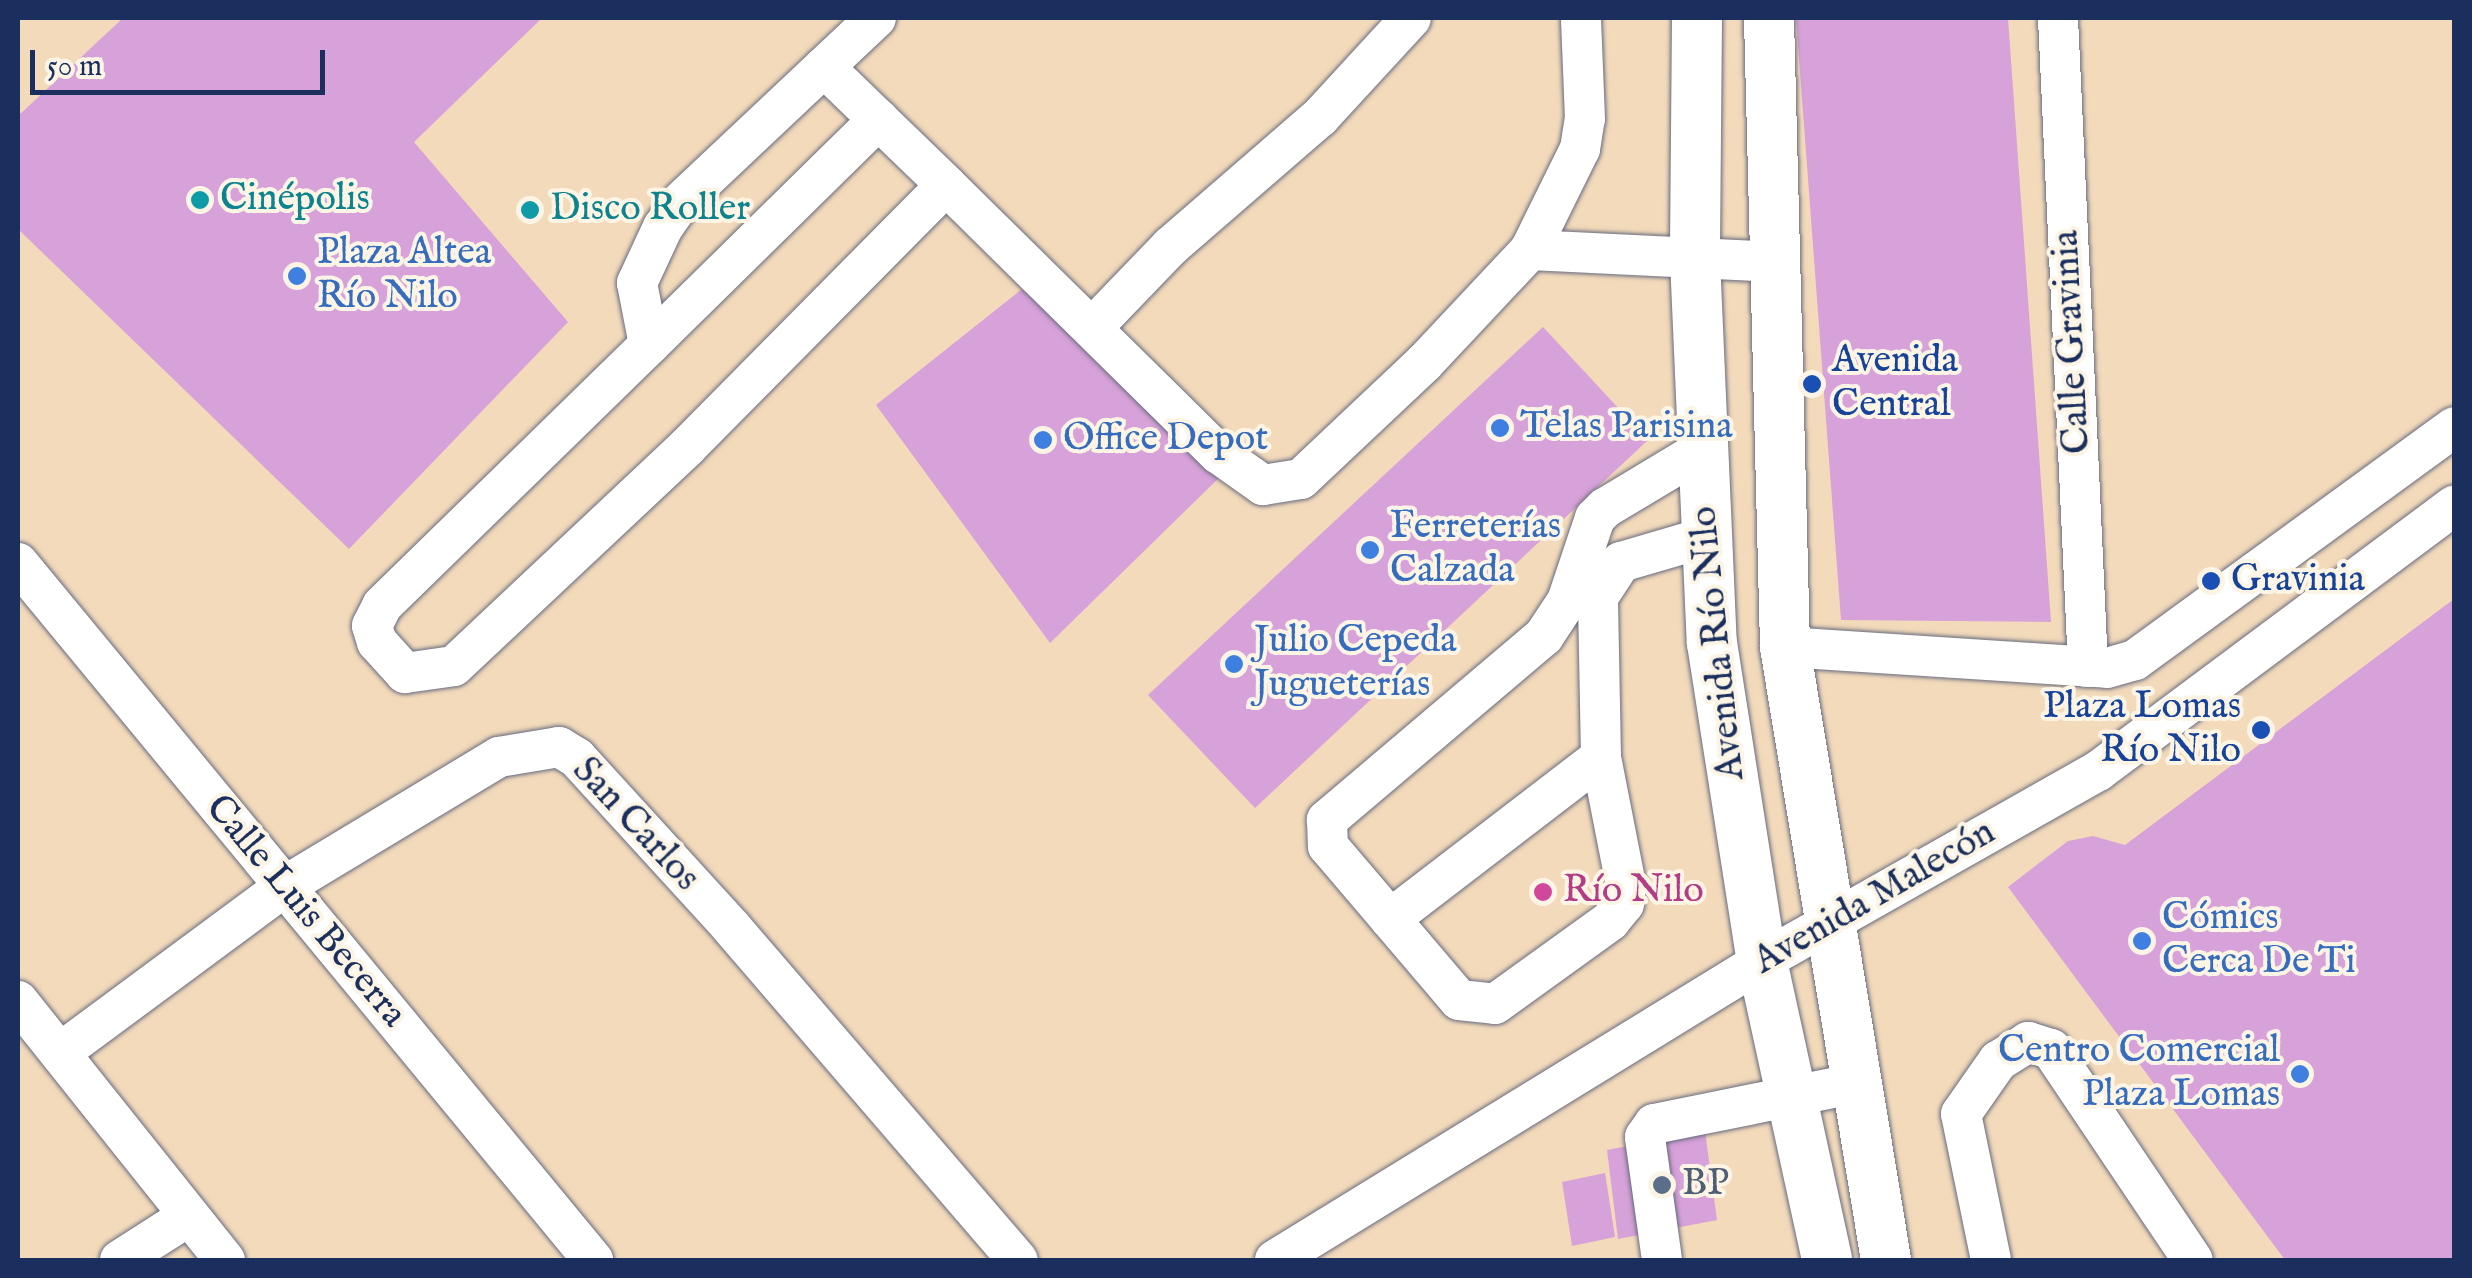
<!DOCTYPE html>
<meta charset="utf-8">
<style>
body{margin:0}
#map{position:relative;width:2472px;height:1278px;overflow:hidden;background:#f3dabb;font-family:"IM FELL English",serif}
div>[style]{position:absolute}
.building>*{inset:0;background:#d7a1d9}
.roads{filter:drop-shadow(0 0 2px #676b7f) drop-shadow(0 0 2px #676b7f)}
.minor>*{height:40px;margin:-20px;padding:0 20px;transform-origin:20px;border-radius:20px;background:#fff}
.major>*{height:50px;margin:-25px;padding:0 25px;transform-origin:25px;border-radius:25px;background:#fff}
.dots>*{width:28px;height:28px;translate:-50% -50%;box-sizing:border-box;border:5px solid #fcf5e5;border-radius:50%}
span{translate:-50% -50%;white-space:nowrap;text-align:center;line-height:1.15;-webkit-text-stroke:8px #fcf5e5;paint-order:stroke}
.culture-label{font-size:38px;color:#0d838f}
.left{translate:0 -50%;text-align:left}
.shop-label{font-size:38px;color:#366cbe}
.right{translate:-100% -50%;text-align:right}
.street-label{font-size:38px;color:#1b2f5e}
.transit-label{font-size:38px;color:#164399}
.hotel-label{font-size:38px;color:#b23c85}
.service-label{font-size:38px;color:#4e5e75}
.frame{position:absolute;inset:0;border:20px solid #1b2f5e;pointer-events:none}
.scale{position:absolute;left:30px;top:50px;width:295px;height:45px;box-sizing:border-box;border:5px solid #1b2f5e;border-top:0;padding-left:12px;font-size:30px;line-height:35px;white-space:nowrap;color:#1b2f5e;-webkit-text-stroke:8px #fcf5e5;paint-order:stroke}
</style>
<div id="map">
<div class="building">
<i style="clip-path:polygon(123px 18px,542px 18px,414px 142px,568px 322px,349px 549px,18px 229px,18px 116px)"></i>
<i style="clip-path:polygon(1796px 18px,2008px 18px,2051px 622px,1841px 620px)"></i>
<i style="clip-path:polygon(1022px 289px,1223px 474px,1050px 643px,876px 405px)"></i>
<i style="clip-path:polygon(1543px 327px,1648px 440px,1255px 808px,1148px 695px)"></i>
<i style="clip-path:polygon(2454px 599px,2454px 1260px,2285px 1260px,2008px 887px,2068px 841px,2093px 836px,2125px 845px)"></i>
<i style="clip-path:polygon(1705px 1131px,1717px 1220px,1618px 1239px,1607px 1150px)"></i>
<i style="clip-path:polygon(1605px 1173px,1615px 1237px,1572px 1246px,1562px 1182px)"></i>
</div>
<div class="roads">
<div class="minor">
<i style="left:876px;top:18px;width:270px;rotate:136.7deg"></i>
<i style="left:680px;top:203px;width:29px;rotate:125deg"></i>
<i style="left:663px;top:227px;width:62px;rotate:114.9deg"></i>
<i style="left:637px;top:283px;width:63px;rotate:79deg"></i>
<i style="left:649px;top:345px;width:373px;rotate:135.7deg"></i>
<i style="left:382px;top:606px;width:22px;rotate:117deg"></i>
<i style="left:372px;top:626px;width:17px;rotate:73deg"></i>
<i style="left:377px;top:642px;width:42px;rotate:47.9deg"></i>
<i style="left:405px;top:673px;width:49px;rotate:-8.1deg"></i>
<i style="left:454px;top:666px;width:320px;rotate:-43.2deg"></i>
<i style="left:687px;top:447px;width:368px;rotate:-45.3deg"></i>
<i style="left:946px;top:185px;width:383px;rotate:44.6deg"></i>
<i style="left:1219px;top:454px;width:54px;rotate:35.2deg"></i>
<i style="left:1263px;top:485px;width:38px;rotate:-9deg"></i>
<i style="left:1301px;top:479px;width:170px;rotate:-43.3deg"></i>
<i style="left:1425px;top:362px;width:154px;rotate:-46.8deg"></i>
<i style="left:1530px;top:250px;width:113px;rotate:-63.7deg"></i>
<i style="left:1580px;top:149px;width:30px;rotate:-81deg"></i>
<i style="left:1585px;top:119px;width:101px;rotate:-92.3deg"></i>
<i style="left:2058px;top:18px;width:650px;rotate:87.35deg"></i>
<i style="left:824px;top:67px;width:170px;rotate:44deg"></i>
<i style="left:1530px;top:250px;width:243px;rotate:2.8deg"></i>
<i style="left:1093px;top:327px;width:112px;rotate:-46.1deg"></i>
<i style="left:1171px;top:246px;width:197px;rotate:-40.9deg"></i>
<i style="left:1320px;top:117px;width:134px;rotate:-47.4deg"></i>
<i style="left:649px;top:345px;width:322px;rotate:-44.5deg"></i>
<i style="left:1700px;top:451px;width:111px;rotate:149deg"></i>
<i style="left:1605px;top:508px;width:14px;rotate:135deg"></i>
<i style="left:1595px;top:518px;width:88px;rotate:108.6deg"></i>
<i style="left:1567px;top:601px;width:42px;rotate:123.3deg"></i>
<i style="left:1544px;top:636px;width:285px;rotate:139.7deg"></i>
<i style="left:1327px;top:820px;width:26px;rotate:88deg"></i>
<i style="left:1328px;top:846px;width:202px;rotate:49.6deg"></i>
<i style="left:1459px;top:1000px;width:36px;rotate:6deg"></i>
<i style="left:1495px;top:1004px;width:142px;rotate:-35.8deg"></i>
<i style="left:1610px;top:921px;width:22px;rotate:-51deg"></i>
<i style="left:1624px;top:904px;width:19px;rotate:-84deg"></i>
<i style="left:1626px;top:885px;width:130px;rotate:-101.1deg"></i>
<i style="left:1601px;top:757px;width:160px;rotate:-91.1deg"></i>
<i style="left:1598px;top:597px;width:42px;rotate:-56.7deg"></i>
<i style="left:1621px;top:562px;width:85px;rotate:-16.3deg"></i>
<i style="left:18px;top:563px;width:904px;rotate:50.48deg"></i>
<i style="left:1785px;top:647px;width:323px;rotate:3.7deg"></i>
<i style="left:2107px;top:668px;width:29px;rotate:-16deg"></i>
<i style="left:2135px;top:660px;width:395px;rotate:-36.1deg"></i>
<i style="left:1390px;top:919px;width:266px;rotate:-37.5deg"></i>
<i style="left:18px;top:1001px;width:332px;rotate:51.4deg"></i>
<i style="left:61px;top:1052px;width:279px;rotate:-36.5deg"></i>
<i style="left:285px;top:886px;width:250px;rotate:-31.1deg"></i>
<i style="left:499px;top:757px;width:61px;rotate:-9.5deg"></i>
<i style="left:559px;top:747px;width:21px;rotate:31deg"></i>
<i style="left:577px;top:758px;width:230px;rotate:47.6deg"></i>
<i style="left:732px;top:928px;width:438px;rotate:49.3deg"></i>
<i style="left:120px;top:1260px;width:82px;rotate:-32.5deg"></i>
<i style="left:1275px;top:1260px;width:571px;rotate:-31.55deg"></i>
<i style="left:1762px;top:961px;width:386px;rotate:-29.5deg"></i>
<i style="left:2098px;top:771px;width:444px;rotate:-36.7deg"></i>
<i style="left:1662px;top:1260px;width:124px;rotate:-97.9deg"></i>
<i style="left:1645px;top:1137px;width:16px;rotate:-55deg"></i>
<i style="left:1654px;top:1124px;width:203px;rotate:-11.4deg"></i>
<i style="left:1991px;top:1260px;width:149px;rotate:-101.6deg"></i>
<i style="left:1961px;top:1114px;width:65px;rotate:-55.1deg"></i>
<i style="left:1998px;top:1061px;width:36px;rotate:-32deg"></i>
<i style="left:2028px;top:1042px;width:24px;rotate:17deg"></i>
<i style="left:2051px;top:1049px;width:254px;rotate:56.1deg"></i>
</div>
<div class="major">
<i style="left:1697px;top:18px;width:241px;rotate:90.5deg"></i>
<i style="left:1695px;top:259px;width:384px;rotate:87.5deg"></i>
<i style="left:1712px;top:643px;width:322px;rotate:81.1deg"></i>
<i style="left:1762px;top:961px;width:306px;rotate:77.7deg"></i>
<i style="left:1769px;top:18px;width:629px;rotate:88.54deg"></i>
<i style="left:1785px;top:647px;width:621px;rotate:80.64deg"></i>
</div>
</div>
<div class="dots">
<i style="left:200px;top:200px;background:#0f9aa8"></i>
<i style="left:530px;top:210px;background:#0f9aa8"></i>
<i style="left:297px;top:276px;background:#3f7fe0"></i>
<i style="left:1812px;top:384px;background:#1a4fb4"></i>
<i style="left:1500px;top:428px;background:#3f7fe0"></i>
<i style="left:1043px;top:440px;background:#3f7fe0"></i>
<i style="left:1370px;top:550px;background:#3f7fe0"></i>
<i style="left:2211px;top:581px;background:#1a4fb4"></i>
<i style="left:1234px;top:664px;background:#3f7fe0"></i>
<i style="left:2261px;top:730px;background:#1a4fb4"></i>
<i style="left:1543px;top:892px;background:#d1479c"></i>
<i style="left:2142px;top:941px;background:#3f7fe0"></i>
<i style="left:2300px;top:1074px;background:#3f7fe0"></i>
<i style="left:1662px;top:1185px;background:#5c6f8a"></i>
</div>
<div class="culture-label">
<span class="left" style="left:220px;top:200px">Cinépolis</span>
<span class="left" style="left:550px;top:210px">Disco Roller</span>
</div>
<div class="shop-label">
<span class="left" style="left:317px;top:276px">Plaza Altea<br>Río Nilo</span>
<span class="left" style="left:1520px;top:428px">Telas Parisina</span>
<span class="left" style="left:1063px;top:440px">Office Depot</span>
<span class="left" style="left:1390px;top:550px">Ferreterías<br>Calzada</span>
<span class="left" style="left:1254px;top:664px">Julio Cepeda<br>Jugueterías</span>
<span class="left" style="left:2162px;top:941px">Cómics<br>Cerca De Ti</span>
<span class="right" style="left:2280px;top:1074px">Centro Comercial<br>Plaza Lomas</span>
</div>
<div class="street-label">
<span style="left:2073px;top:342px;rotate:-93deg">Calle Gravinia</span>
<span style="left:1719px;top:643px;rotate:-96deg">Avenida Río Nilo</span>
<span style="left:635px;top:825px;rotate:47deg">San Carlos</span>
<span style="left:1875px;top:898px;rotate:-30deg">Avenida Malecón</span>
<span style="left:305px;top:912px;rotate:50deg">Calle Luis Becerra</span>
</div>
<div class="transit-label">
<span class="left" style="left:1832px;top:384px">Avenida<br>Central</span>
<span class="left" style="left:2231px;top:581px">Gravinia</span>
<span class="right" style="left:2241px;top:730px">Plaza Lomas<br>Río Nilo</span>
</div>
<div class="hotel-label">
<span class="left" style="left:1563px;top:892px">Río Nilo</span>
</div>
<div class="service-label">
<span class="left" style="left:1682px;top:1185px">BP</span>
</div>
<div class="frame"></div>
<div class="scale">50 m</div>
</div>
